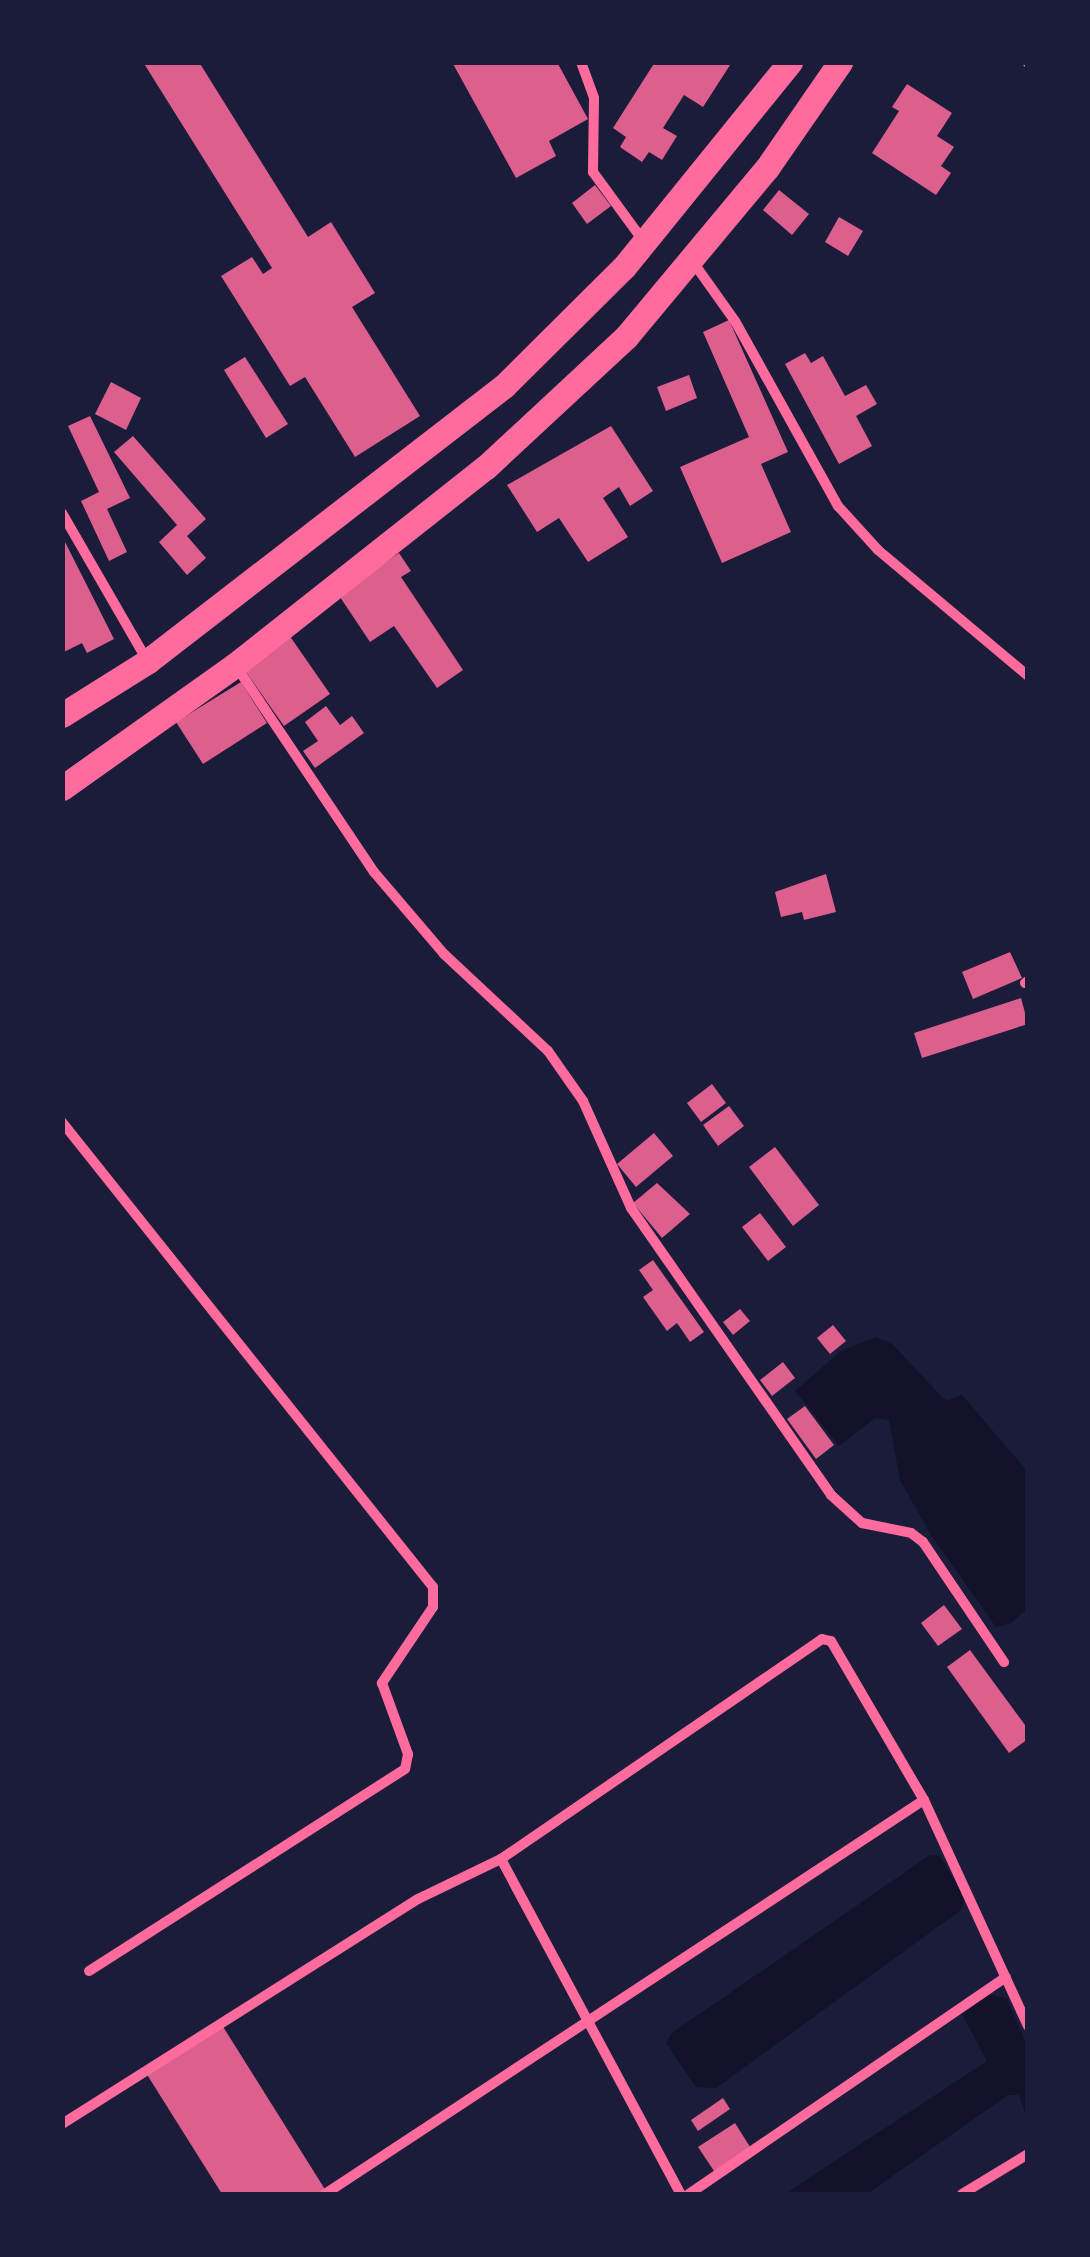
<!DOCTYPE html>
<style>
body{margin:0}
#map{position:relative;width:1090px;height:2257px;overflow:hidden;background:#1b1b3a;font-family:Inter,sans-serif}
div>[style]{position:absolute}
.water>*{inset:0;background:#12122b}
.building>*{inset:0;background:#dd5f8e}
.minor>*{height:10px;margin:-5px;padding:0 5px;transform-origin:5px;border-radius:5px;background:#ff6b9d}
.primary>*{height:25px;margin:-12.5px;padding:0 12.5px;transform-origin:12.5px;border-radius:12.5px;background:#ff6b9d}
span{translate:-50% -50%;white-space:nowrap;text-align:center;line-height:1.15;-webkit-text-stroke:9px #1b1b3a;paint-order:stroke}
.frame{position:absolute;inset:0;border:65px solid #1b1b3a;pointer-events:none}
</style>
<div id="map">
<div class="water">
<i style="clip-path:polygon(876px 1337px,892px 1344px,946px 1401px,962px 1395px,1027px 1471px,1027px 1609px,1011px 1623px,996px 1627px,931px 1535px,900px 1480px,889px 1420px,875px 1418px,839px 1446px,795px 1391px,841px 1351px)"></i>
<i style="clip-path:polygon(930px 1855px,940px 1856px,965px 1899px,961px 1910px,716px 2088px,696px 2087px,666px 2043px,672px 2033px)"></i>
<i style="clip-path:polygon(987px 1994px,1006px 1998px,1027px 2045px,1027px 2118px,1019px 2095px,1008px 2095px,867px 2194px,785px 2194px,987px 2061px,962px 2014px)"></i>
</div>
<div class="building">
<i style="clip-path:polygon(143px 62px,199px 62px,308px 237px,331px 222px,375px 293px,352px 307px,420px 416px,355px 457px,305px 377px,290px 386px,221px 276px,252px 257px,263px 274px,272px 268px)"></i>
<i style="clip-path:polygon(452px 62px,557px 62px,588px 119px,549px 141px,556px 156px,516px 178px)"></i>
<i style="clip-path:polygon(655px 62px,732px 62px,703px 107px,684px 95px,663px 128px,677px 136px,662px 160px,649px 152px,642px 162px,620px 147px,626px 137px,613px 128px)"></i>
<i style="clip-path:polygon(907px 84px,952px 113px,937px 136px,954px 147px,941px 166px,951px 173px,936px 195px,872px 153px,899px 111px,892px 107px)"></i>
<i style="clip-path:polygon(595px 185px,611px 206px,587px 224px,572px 203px)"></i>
<i style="clip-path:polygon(779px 190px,809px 214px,792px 235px,763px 210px)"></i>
<i style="clip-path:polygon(839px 217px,863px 231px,848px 256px,825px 242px)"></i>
<i style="clip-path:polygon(729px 320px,788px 452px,761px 464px,791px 532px,722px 563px,680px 467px,749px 437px,703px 332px)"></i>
<i style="clip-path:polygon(805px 353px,811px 363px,823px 356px,845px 396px,866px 385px,877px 404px,856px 416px,872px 446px,839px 464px,785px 364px)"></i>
<i style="clip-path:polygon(245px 357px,288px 424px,266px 438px,224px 370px)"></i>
<i style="clip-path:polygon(689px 375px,697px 398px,666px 411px,657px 387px)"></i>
<i style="clip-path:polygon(111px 382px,141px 398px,126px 430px,95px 414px)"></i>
<i style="clip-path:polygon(90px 416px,130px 498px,107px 509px,127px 552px,109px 561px,81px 501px,99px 492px,68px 426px)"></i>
<i style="clip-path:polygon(611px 426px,653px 491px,630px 506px,619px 487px,603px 498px,628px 537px,588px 562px,559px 518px,537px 532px,507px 485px)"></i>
<i style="clip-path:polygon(133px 436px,206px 519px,187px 536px,206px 558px,187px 575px,159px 542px,177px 525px,114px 452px)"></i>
<i style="clip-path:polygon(62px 536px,114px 639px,87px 653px,82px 643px,62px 653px)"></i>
<i style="clip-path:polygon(399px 553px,411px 571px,401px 577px,463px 670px,437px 688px,394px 626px,370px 642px,338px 594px)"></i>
<i style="clip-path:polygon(287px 632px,330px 694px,284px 726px,241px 665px)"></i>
<i style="clip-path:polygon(241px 682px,267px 723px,203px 764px,176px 722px)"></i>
<i style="clip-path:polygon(326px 706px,340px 725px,352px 716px,364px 733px,315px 768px,303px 751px,318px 741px,305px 722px)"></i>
<i style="clip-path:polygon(826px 874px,836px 912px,804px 920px,802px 912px,781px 917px,775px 892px)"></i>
<i style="clip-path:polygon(1010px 952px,1022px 978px,973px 999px,962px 972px)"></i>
<i style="clip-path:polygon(1021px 998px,1028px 1024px,922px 1058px,914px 1033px)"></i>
<i style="clip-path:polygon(712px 1084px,726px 1103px,701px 1122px,687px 1103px)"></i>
<i style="clip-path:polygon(729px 1106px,744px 1126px,718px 1146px,703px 1125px)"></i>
<i style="clip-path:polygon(654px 1133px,673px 1156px,636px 1187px,617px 1164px)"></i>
<i style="clip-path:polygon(775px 1147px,819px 1205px,793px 1226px,749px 1167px)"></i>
<i style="clip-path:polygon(657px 1183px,690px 1214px,662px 1238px,633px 1203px)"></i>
<i style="clip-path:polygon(760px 1213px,786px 1247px,768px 1261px,742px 1227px)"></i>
<i style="clip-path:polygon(653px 1260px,704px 1332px,690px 1342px,677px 1323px,667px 1331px,643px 1297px,653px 1290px,639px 1270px)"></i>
<i style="clip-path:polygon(740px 1309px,750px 1321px,733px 1335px,723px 1322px)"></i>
<i style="clip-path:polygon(833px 1325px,846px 1341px,830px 1354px,817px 1338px)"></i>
<i style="clip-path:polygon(783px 1362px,795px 1378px,772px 1396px,760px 1380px)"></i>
<i style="clip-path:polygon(805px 1406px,834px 1445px,816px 1459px,787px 1419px)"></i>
<i style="clip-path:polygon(944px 1605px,962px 1629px,938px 1646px,921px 1623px)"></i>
<i style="clip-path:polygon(970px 1650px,1028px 1729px,1028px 1739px,1009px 1753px,947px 1667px)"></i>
<i style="clip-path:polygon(222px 2025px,326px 2191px,320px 2194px,222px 2194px,146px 2073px)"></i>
<i style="clip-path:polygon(723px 2098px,730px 2109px,698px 2131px,691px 2120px)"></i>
<i style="clip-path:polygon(735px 2123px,752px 2150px,716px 2174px,698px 2147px)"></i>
</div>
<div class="minor">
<i style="left:581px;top:62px;width:38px;rotate:70deg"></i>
<i style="left:594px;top:98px;width:74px;rotate:90.8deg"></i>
<i style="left:593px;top:172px;width:87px;rotate:53.9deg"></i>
<i style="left:1027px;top:62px;width:1px;rotate:45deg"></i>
<i style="left:693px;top:262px;width:72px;rotate:54.6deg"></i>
<i style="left:735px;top:321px;width:212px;rotate:60.9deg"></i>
<i style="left:838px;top:506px;width:59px;rotate:47.7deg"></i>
<i style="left:878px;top:550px;width:196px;rotate:40deg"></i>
<i style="left:62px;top:513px;width:170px;rotate:60deg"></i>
<i style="left:236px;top:666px;width:248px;rotate:56.2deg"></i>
<i style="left:374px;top:872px;width:108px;rotate:49.5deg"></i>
<i style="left:444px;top:954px;width:142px;rotate:43deg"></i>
<i style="left:548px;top:1051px;width:61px;rotate:55deg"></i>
<i style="left:583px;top:1101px;width:117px;rotate:65.8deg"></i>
<i style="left:631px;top:1208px;width:350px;rotate:55.1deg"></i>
<i style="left:831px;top:1495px;width:42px;rotate:42.1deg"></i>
<i style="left:862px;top:1523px;width:50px;rotate:11.5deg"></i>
<i style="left:911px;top:1533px;width:15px;rotate:37deg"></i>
<i style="left:923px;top:1542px;width:145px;rotate:56deg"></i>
<i style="left:1025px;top:983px;width:4px;rotate:-34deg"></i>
<i style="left:62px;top:1122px;width:595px;rotate:51.42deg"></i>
<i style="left:433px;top:1587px;width:20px;rotate:90deg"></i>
<i style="left:433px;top:1607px;width:92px;rotate:123.9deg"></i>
<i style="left:382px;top:1683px;width:76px;rotate:69.9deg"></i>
<i style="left:408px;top:1754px;width:15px;rotate:101deg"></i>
<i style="left:405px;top:1769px;width:375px;rotate:147.4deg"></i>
<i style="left:501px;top:1859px;width:380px;rotate:61.8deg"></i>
<i style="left:62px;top:2124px;width:421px;rotate:-32.3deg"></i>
<i style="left:418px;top:1899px;width:92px;rotate:-25.7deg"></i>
<i style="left:501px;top:1859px;width:389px;rotate:-34.4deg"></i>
<i style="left:822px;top:1639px;width:9px;rotate:13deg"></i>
<i style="left:831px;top:1641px;width:184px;rotate:59.7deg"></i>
<i style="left:924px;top:1800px;width:249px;rotate:65.3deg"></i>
<i style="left:325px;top:2194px;width:717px;rotate:-33.34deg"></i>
<i style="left:689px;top:2194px;width:384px;rotate:-34.4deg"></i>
<i style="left:962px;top:2194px;width:77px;rotate:-31.2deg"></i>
</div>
<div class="primary">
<i style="left:62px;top:715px;width:102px;rotate:-32.1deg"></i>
<i style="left:148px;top:661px;width:450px;rotate:-37.7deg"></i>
<i style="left:504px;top:386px;width:169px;rotate:-44.8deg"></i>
<i style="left:624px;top:267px;width:264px;rotate:-51deg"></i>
<i style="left:62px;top:788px;width:212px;rotate:-35.4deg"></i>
<i style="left:235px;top:665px;width:320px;rotate:-38.3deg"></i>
<i style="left:486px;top:467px;width:191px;rotate:-42.9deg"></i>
<i style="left:626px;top:337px;width:220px;rotate:-50.2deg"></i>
<i style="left:767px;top:168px;width:129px;rotate:-55.4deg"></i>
</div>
<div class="frame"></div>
</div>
